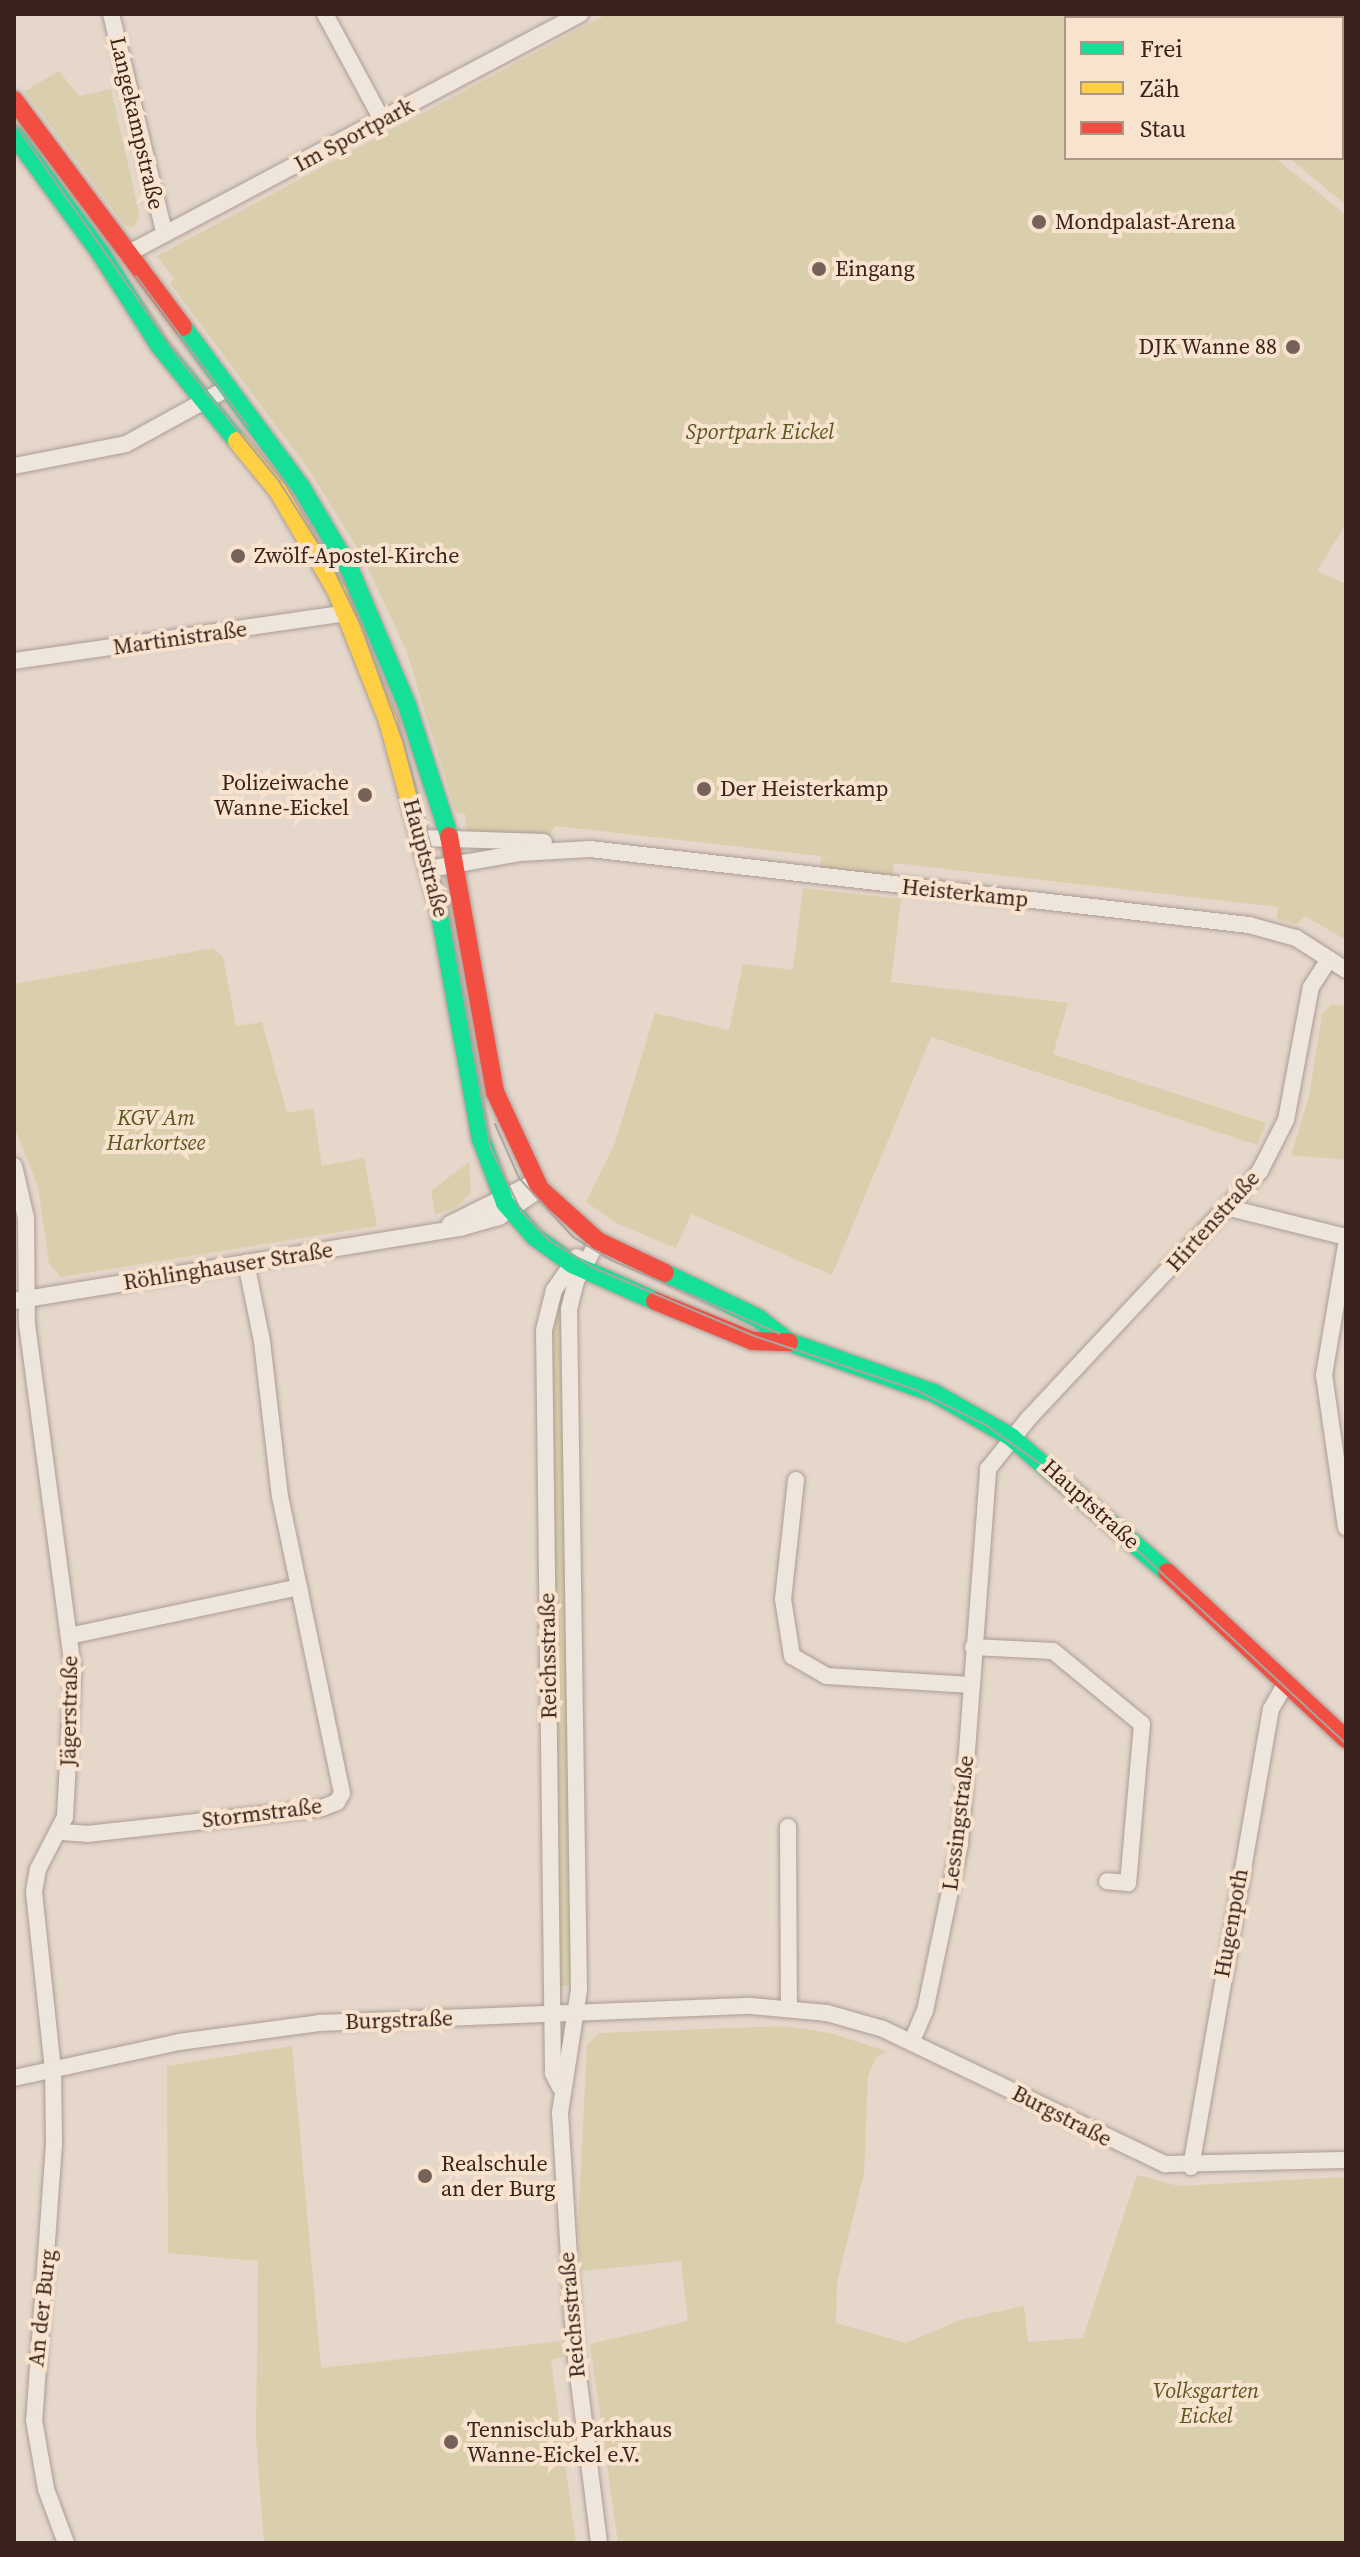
<!DOCTYPE html>
<meta charset="utf-8">
<style>
body{margin:0}
#map{position:relative;width:1360px;height:2557px;overflow:hidden;background:#e6d7cb;font-family:"Source Serif 4",serif}
div>[style]{position:absolute}
.green>*{inset:0;background:#dacfac}
.stream>*{height:5px;margin:-2.5px;padding:0 2.5px;transform-origin:2.5px;border-radius:2.5px;background:#b7c9ba}
.roads{filter:drop-shadow(0 0 2px #ab9d95) drop-shadow(0 0 2px #ab9d95)}
.street>*{height:16px;margin:-8px;padding:0 8px;transform-origin:8px;border-radius:8px;background:#eee5dd}
.fast>*{height:18px;margin:-9px;padding:0 9px;transform-origin:9px;border-radius:9px;background:#16e098}
.slow>*{height:18px;margin:-9px;padding:0 9px;transform-origin:9px;border-radius:9px;background:#ffcf43}
.jam>*{height:18px;margin:-9px;padding:0 9px;transform-origin:9px;border-radius:9px;background:#f24e42}
.tram>*{height:2px;margin:-1px;padding:0 1px;transform-origin:1px;border-radius:1px;background:#aca49e}
.dots>*{width:22px;height:22px;translate:-50% -50%;box-sizing:border-box;border:4px solid #f8e3cf;border-radius:50%}
span{translate:-50% -50%;white-space:nowrap;text-align:center;line-height:1.15;-webkit-text-stroke:8px #f8e3cf;paint-order:stroke}
.street-label{font-size:22px;color:#3a231c}
.poi-label{font-size:22px;color:#3a231c}
.left{translate:0 -50%;text-align:left}
.right{translate:-100% -50%;text-align:right}
.park-label{font-size:22px;color:#585820;font-style:italic}
.frame{position:absolute;inset:0;border:16px solid #3a231c;pointer-events:none}
.legend{position:absolute;left:1064px;top:16px;width:280px;height:144px;box-sizing:border-box;background:#f8e3cf;border:2px solid #ac9687;margin:0;padding:10px 14px;list-style:none;font-size:24px;color:#3a231c}
.legend li{display:flex;align-items:center;gap:16px;height:40px}
.legend b{width:40px;border:2px solid #ac9687}
</style>
<div id="map">
<div class="green">
<i style="clip-path:polygon(607px 14px,1092px 14px,1098px 18px,1066px 18px,1066px 158px,1275px 158px,1346px 215px,1346px 524px,1317px 571px,1346px 584px,1346px 940px,1305px 916px,1297px 924px,1277px 919px,1278px 907px,894px 863px,892px 877px,820px 869px,821px 856px,555px 826px,549px 837px,467px 832px,465px 814px,456px 813px,406px 650px,363px 558px,311px 473px,170px 283px,174px 279px,157px 256px)"></i>
<i style="clip-path:polygon(1106px 14px,1346px 14px,1346px 205px,1289px 158px,1342px 158px,1342px 18px)"></i>
<i style="clip-path:polygon(59px 71px,79px 96px,111px 89px,140px 217px,133px 227px,125px 226px,25px 91px)"></i>
<i style="clip-path:polygon(803px 888px,901px 899px,891px 982px,1068px 1003px,1053px 1054px,1266px 1123px,1257px 1145px,931px 1037px,832px 1275px,691px 1214px,676px 1248px,618px 1224px,586px 1202px,615px 1143px,655px 1013px,729px 1030px,743px 964px,793px 970px)"></i>
<i style="clip-path:polygon(213px 948px,223px 957px,236px 1026px,262px 1022px,287px 1113px,313px 1108px,322px 1166px,364px 1158px,377px 1226px,61px 1277px,49px 1264px,38px 1187px,14px 1126px,14px 984px)"></i>
<i style="clip-path:polygon(1332px 1004px,1346px 1006px,1346px 1160px,1291px 1155px,1309px 1097px,1322px 1014px)"></i>
<i style="clip-path:polygon(469px 1162px,471px 1193px,456px 1207px,435px 1215px,431px 1191px)"></i>
<i style="clip-path:polygon(561px 1292px,565px 1301px,574px 1986px,560px 1986px,550px 1329px)"></i>
<i style="clip-path:polygon(786px 2026px,830px 2033px,886px 2051px,876px 2058px,868px 2076px,864px 2173px,837px 2282px,836px 2323px,906px 2343px,960px 2320px,1024px 2306px,1028px 2342px,1083px 2338px,1137px 2175px,1179px 2186px,1346px 2177px,1346px 2543px,618px 2543px,590px 2344px,688px 2321px,681px 2261px,582px 2271px,578px 2226px,587px 2045px,599px 2033px)"></i>
<i style="clip-path:polygon(292px 2046px,321px 2368px,561px 2341px,563px 2357px,551px 2360px,562px 2442px,574px 2441px,577px 2450px,578px 2461px,565px 2464px,576px 2543px,264px 2543px,256px 2438px,258px 2261px,168px 2253px,167px 2066px)"></i>
</div>
<div class="stream">
<i style="left:1325px;top:14px;width:7px;rotate:34deg"></i>
<i style="left:1342px;top:27px;width:5px;rotate:37deg"></i>
</div>
<div class="roads">
<div class="street">
<i style="left:111px;top:14px;width:223px;rotate:76.3deg"></i>
<i style="left:325px;top:14px;width:120px;rotate:61.7deg"></i>
<i style="left:127px;top:254px;width:513px;rotate:-27.91deg"></i>
<i style="left:14px;top:466px;width:114px;rotate:-11.1deg"></i>
<i style="left:126px;top:444px;width:116px;rotate:-28.8deg"></i>
<i style="left:14px;top:661px;width:335px;rotate:-8.2deg"></i>
<i style="left:422px;top:838px;width:122px;rotate:1.9deg"></i>
<i style="left:429px;top:869px;width:92px;rotate:-10deg"></i>
<i style="left:520px;top:853px;width:70px;rotate:-3.3deg"></i>
<i style="left:590px;top:849px;width:663px;rotate:6.58deg"></i>
<i style="left:1249px;top:925px;width:49px;rotate:15.5deg"></i>
<i style="left:1296px;top:938px;width:59px;rotate:32.6deg"></i>
<i style="left:14px;top:1166px;width:53px;rotate:77deg"></i>
<i style="left:26px;top:1218px;width:106px;rotate:89.5deg"></i>
<i style="left:27px;top:1324px;width:348px;rotate:82.4deg"></i>
<i style="left:73px;top:1669px;width:148px;rotate:93.1deg"></i>
<i style="left:65px;top:1817px;width:59px;rotate:117.4deg"></i>
<i style="left:38px;top:1869px;width:23px;rotate:100deg"></i>
<i style="left:34px;top:1892px;width:178px;rotate:83.9deg"></i>
<i style="left:53px;top:2069px;width:75px;rotate:89.2deg"></i>
<i style="left:54px;top:2144px;width:277px;rotate:94.1deg"></i>
<i style="left:34px;top:2420px;width:70px;rotate:80.1deg"></i>
<i style="left:46px;top:2489px;width:58px;rotate:69.7deg"></i>
<i style="left:1229px;top:1208px;width:121px;rotate:13.9deg"></i>
<i style="left:450px;top:1224px;width:95px;rotate:-26.3deg"></i>
<i style="left:598px;top:1241px;width:46px;rotate:118.8deg"></i>
<i style="left:576px;top:1281px;width:29px;rotate:104deg"></i>
<i style="left:569px;top:1309px;width:681px;rotate:89.16deg"></i>
<i style="left:579px;top:1990px;width:124px;rotate:98.8deg"></i>
<i style="left:560px;top:2113px;width:237px;rotate:86.4deg"></i>
<i style="left:575px;top:2350px;width:194px;rotate:82.9deg"></i>
<i style="left:1346px;top:1245px;width:132px;rotate:99.6deg"></i>
<i style="left:1324px;top:1375px;width:154px;rotate:81.8deg"></i>
<i style="left:14px;top:1301px;width:452px;rotate:-9.3deg"></i>
<i style="left:460px;top:1228px;width:41px;rotate:-15.8deg"></i>
<i style="left:499px;top:1217px;width:50px;rotate:-34.3deg"></i>
<i style="left:796px;top:1480px;width:120px;rotate:96.2deg"></i>
<i style="left:783px;top:1599px;width:58px;rotate:81deg"></i>
<i style="left:792px;top:1656px;width:39px;rotate:30deg"></i>
<i style="left:826px;top:1676px;width:145px;rotate:3.6deg"></i>
<i style="left:69px;top:1636px;width:235px;rotate:-12deg"></i>
<i style="left:973px;top:1647px;width:80px;rotate:2.9deg"></i>
<i style="left:1053px;top:1651px;width:115px;rotate:39.4deg"></i>
<i style="left:1142px;top:1724px;width:160px;rotate:95deg"></i>
<i style="left:1128px;top:1883px;width:21px;rotate:-175deg"></i>
<i style="left:788px;top:1827px;width:182px;rotate:89.7deg"></i>
<i style="left:61px;top:1832px;width:26px;rotate:4deg"></i>
<i style="left:87px;top:1834px;width:236px;rotate:-6.3deg"></i>
<i style="left:322px;top:1808px;width:16px;rotate:-22deg"></i>
<i style="left:337px;top:1802px;width:10px;rotate:-61deg"></i>
<i style="left:342px;top:1793px;width:302px;rotate:-101.8deg"></i>
<i style="left:280px;top:1497px;width:157px;rotate:-96.6deg"></i>
<i style="left:262px;top:1341px;width:80px;rotate:-101.6deg"></i>
<i style="left:912px;top:2041px;width:33px;rotate:-67deg"></i>
<i style="left:925px;top:2011px;width:171px;rotate:-78.2deg"></i>
<i style="left:960px;top:1844px;width:376px;rotate:-85.7deg"></i>
<i style="left:988px;top:1469px;width:65px;rotate:-51.2deg"></i>
<i style="left:1029px;top:1418px;width:338px;rotate:-46.9deg"></i>
<i style="left:1260px;top:1171px;width:57px;rotate:-63deg"></i>
<i style="left:1286px;top:1120px;width:135px;rotate:-79.4deg"></i>
<i style="left:1311px;top:987px;width:33px;rotate:-57deg"></i>
<i style="left:14px;top:2078px;width:169px;rotate:-12.3deg"></i>
<i style="left:179px;top:2042px;width:141px;rotate:-7.7deg"></i>
<i style="left:319px;top:2023px;width:432px;rotate:-2.3deg"></i>
<i style="left:751px;top:2006px;width:76px;rotate:5.3deg"></i>
<i style="left:827px;top:2013px;width:58px;rotate:15.9deg"></i>
<i style="left:883px;top:2029px;width:313px;rotate:25.6deg"></i>
<i style="left:1165px;top:2164px;width:181px;rotate:-1.3deg"></i>
<i style="left:560px;top:2087px;width:16px;rotate:-117deg"></i>
<i style="left:553px;top:2073px;width:743px;rotate:-90.69deg"></i>
<i style="left:544px;top:1330px;width:41px;rotate:-76deg"></i>
<i style="left:554px;top:1290px;width:40px;rotate:-55.1deg"></i>
<i style="left:1191px;top:2167px;width:465px;rotate:-80.1deg"></i>
<i style="left:1271px;top:1709px;width:30px;rotate:-60deg"></i>
</div>
<div class="fast">
<i style="left:14px;top:135px;width:144px;rotate:53.8deg"></i>
<i style="left:99px;top:251px;width:112px;rotate:57.4deg"></i>
<i style="left:159px;top:345px;width:124px;rotate:50.9deg"></i>
<i style="left:183px;top:327px;width:199px;rotate:53.6deg"></i>
<i style="left:301px;top:487px;width:96px;rotate:59.4deg"></i>
<i style="left:350px;top:570px;width:147px;rotate:67.1deg"></i>
<i style="left:407px;top:705px;width:138px;rotate:72.2deg"></i>
<i style="left:439px;top:909px;width:234px;rotate:79.7deg"></i>
<i style="left:481px;top:1139px;width:68px;rotate:69.4deg"></i>
<i style="left:505px;top:1203px;width:45px;rotate:48.6deg"></i>
<i style="left:535px;top:1237px;width:46px;rotate:36.1deg"></i>
<i style="left:572px;top:1264px;width:91px;rotate:24deg"></i>
<i style="left:665px;top:1273px;width:103px;rotate:25.8deg"></i>
<i style="left:758px;top:1318px;width:39px;rotate:38deg"></i>
<i style="left:789px;top:1342px;width:154px;rotate:19.4deg"></i>
<i style="left:934px;top:1393px;width:89px;rotate:29.7deg"></i>
<i style="left:1011px;top:1437px;width:206px;rotate:40.9deg"></i>
</div>
<div class="slow">
<i style="left:237px;top:441px;width:65px;rotate:50.6deg"></i>
<i style="left:278px;top:491px;width:117px;rotate:59.7deg"></i>
<i style="left:337px;top:592px;width:139px;rotate:68.4deg"></i>
<i style="left:388px;top:721px;width:195px;rotate:74.8deg"></i>
</div>
<div class="jam">
<i style="left:14px;top:100px;width:283px;rotate:53.3deg"></i>
<i style="left:449px;top:836px;width:260px;rotate:79.8deg"></i>
<i style="left:495px;top:1092px;width:107px;rotate:65.1deg"></i>
<i style="left:540px;top:1189px;width:78px;rotate:41.9deg"></i>
<i style="left:598px;top:1241px;width:74px;rotate:25.5deg"></i>
<i style="left:655px;top:1301px;width:106px;rotate:22.2deg"></i>
<i style="left:753px;top:1341px;width:36px;rotate:2deg"></i>
<i style="left:1167px;top:1572px;width:245px;rotate:43deg"></i>
</div>
</div>
<div class="tram">
<i style="left:14px;top:123px;width:292px;rotate:54.9deg"></i>
<i style="left:182px;top:362px;width:154px;rotate:50.8deg"></i>
<i style="left:279px;top:481px;width:99px;rotate:57.8deg"></i>
<i style="left:332px;top:565px;width:70px;rotate:64.5deg"></i>
<i style="left:362px;top:628px;width:120px;rotate:70.1deg"></i>
<i style="left:403px;top:741px;width:180px;rotate:75.2deg"></i>
<i style="left:449px;top:915px;width:235px;rotate:79.9deg"></i>
<i style="left:490px;top:1146px;width:72px;rotate:64.5deg"></i>
<i style="left:521px;top:1211px;width:42px;rotate:46deg"></i>
<i style="left:550px;top:1241px;width:52px;rotate:31.5deg"></i>
<i style="left:594px;top:1268px;width:174px;rotate:23deg"></i>
<i style="left:754px;top:1336px;width:171px;rotate:18.4deg"></i>
<i style="left:916px;top:1390px;width:78px;rotate:26.6deg"></i>
<i style="left:986px;top:1425px;width:87px;rotate:35.7deg"></i>
<i style="left:1057px;top:1476px;width:394px;rotate:42.8deg"></i>
<i style="left:136px;top:276px;width:188px;rotate:53.4deg"></i>
<i style="left:495px;top:1124px;width:59px;rotate:66deg"></i>
<i style="left:519px;top:1178px;width:80px;rotate:47.5deg"></i>
<i style="left:573px;top:1237px;width:44px;rotate:31.2deg"></i>
<i style="left:611px;top:1260px;width:184px;rotate:23.6deg"></i>
</div>
<div class="dots">
<i style="left:1039px;top:222px;background:#766259"></i>
<i style="left:819px;top:269px;background:#766259"></i>
<i style="left:1293px;top:347px;background:#766259"></i>
<i style="left:238px;top:556px;background:#766259"></i>
<i style="left:704px;top:789px;background:#766259"></i>
<i style="left:365px;top:795px;background:#766259"></i>
<i style="left:425px;top:2176px;background:#766259"></i>
<i style="left:451px;top:2442px;background:#766259"></i>
</div>
<div class="street-label">
<span style="left:137px;top:123px;rotate:77deg">Langekampstraße</span>
<span style="left:354px;top:135px;rotate:-28deg">Im Sportpark</span>
<span style="left:180px;top:638px;rotate:-8deg">Martinistraße</span>
<span style="left:426px;top:858px;rotate:75deg">Hauptstraße</span>
<span style="left:965px;top:893px;rotate:6deg">Heisterkamp</span>
<span style="left:1213px;top:1221px;rotate:-48deg">Hirtenstraße</span>
<span style="left:228px;top:1266px;rotate:-9deg">Röhlinghauser Straße</span>
<span style="left:1091px;top:1504px;rotate:42deg">Hauptstraße</span>
<span style="left:548px;top:1656px;rotate:-91deg">Reichsstraße</span>
<span style="left:69px;top:1711px;rotate:-89deg">Jägerstraße</span>
<span style="left:262px;top:1813px;rotate:-7deg">Stormstraße</span>
<span style="left:958px;top:1823px;rotate:-83deg">Lessingstraße</span>
<span style="left:1231px;top:1923px;rotate:-80deg">Hugenpoth</span>
<span style="left:399px;top:2020px;rotate:-2deg">Burgstraße</span>
<span style="left:1062px;top:2116px;rotate:27deg">Burgstraße</span>
<span style="left:42px;top:2308px;rotate:-84deg">An der Burg</span>
<span style="left:572px;top:2315px;rotate:-95deg">Reichsstraße</span>
</div>
<div class="poi-label">
<span class="left" style="left:1055px;top:222px">Mondpalast-Arena</span>
<span class="left" style="left:835px;top:269px">Eingang</span>
<span class="right" style="left:1277px;top:347px">DJK Wanne 88</span>
<span class="left" style="left:254px;top:556px">Zwölf-Apostel-Kirche</span>
<span class="right" style="left:349px;top:795px">Polizeiwache<br>Wanne-Eickel</span>
<span class="left" style="left:720px;top:789px">Der Heisterkamp</span>
<span class="left" style="left:441px;top:2176px">Realschule<br>an der Burg</span>
<span class="left" style="left:467px;top:2442px">Tennisclub Parkhaus<br>Wanne-Eickel e.V.</span>
</div>
<div class="park-label">
<span style="left:760px;top:432px">Sportpark Eickel</span>
<span style="left:156px;top:1130px">KGV Am<br>Harkortsee</span>
<span style="left:1206px;top:2403px">Volksgarten<br>Eickel</span>
</div>
<div class="frame"></div>
<ul class="legend">
<li><b style="height:10px;background:#16e098"></b>Frei</li>
<li><b style="height:10px;background:#ffcf43"></b>Zäh</li>
<li><b style="height:10px;background:#f24e42"></b>Stau</li>
</ul>
</div>
